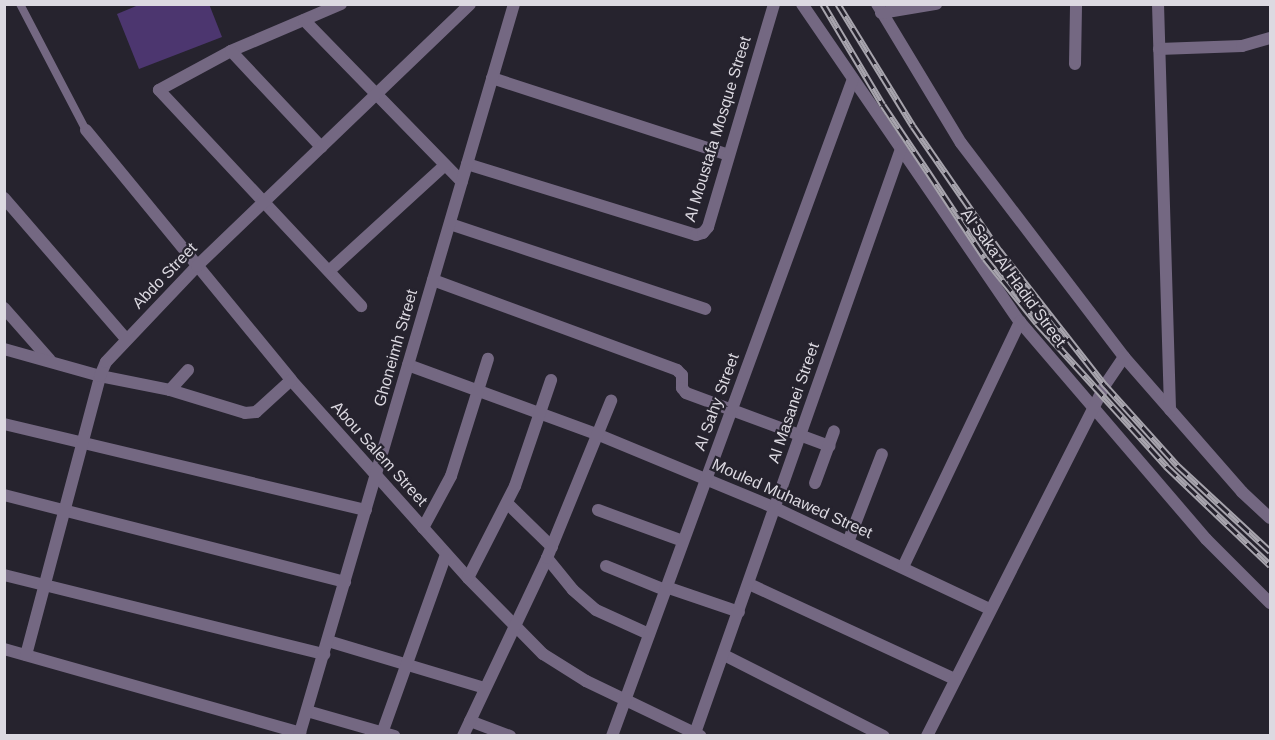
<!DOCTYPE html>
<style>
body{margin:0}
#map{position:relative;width:1275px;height:740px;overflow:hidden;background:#26232e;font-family:Helvetica,sans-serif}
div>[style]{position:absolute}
.building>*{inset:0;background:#4c366f}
.lane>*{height:8px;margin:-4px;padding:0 4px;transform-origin:4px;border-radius:4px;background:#746882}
.street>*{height:12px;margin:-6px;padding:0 6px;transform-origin:6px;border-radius:6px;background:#746882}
.rail>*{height:7px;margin-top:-3.5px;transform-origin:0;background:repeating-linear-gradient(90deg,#26232e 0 14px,#a7a4ad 0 28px);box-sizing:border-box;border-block:2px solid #a7a4ad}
span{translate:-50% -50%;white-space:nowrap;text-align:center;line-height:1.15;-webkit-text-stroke:4.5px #26232e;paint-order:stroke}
.street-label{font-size:16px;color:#dcd9e1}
.frame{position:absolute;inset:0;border:6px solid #dcd9e1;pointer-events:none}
</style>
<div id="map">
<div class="building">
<i style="clip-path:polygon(141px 4px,209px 4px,222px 37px,139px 69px,117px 14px)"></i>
</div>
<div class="lane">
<i style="left:20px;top:4px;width:142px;rotate:62.4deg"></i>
</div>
<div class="street">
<i style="left:341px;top:4px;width:120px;rotate:156.9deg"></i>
<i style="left:231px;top:51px;width:82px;rotate:151.6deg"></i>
<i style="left:159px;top:90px;width:296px;rotate:46.9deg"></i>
<i style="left:802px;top:4px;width:386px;rotate:55.6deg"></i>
<i style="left:1020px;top:322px;width:286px;rotate:49.4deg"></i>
<i style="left:1206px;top:539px;width:91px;rotate:45deg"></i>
<i style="left:877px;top:4px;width:162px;rotate:58.9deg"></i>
<i style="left:961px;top:143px;width:269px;rotate:52.7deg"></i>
<i style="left:1124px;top:357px;width:179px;rotate:48.8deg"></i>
<i style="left:1242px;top:492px;width:38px;rotate:43deg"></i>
<i style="left:1158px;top:4px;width:406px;rotate:88.3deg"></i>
<i style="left:881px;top:13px;width:56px;rotate:-9.3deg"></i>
<i style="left:304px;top:20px;width:226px;rotate:45.7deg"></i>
<i style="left:1159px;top:49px;width:83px;rotate:-2.1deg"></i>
<i style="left:1242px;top:46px;width:29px;rotate:-16deg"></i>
<i style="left:231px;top:51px;width:132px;rotate:46.8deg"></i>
<i style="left:1075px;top:64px;width:60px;rotate:-89deg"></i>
<i style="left:492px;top:78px;width:249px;rotate:18deg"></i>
<i style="left:86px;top:130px;width:323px;rotate:50.6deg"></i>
<i style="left:291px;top:380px;width:266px;rotate:48.2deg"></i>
<i style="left:468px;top:578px;width:107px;rotate:45.4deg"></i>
<i style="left:543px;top:654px;width:51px;rotate:32.1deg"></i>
<i style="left:586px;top:681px;width:127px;rotate:25.6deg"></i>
<i style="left:467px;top:164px;width:240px;rotate:17.2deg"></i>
<i style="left:696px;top:235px;width:7px;rotate:-16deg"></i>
<i style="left:703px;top:233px;width:8px;rotate:-50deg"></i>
<i style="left:708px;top:227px;width:233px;rotate:-73.5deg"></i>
<i style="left:4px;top:198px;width:186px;rotate:49.1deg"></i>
<i style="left:450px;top:224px;width:269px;rotate:18.4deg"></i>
<i style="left:329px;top:271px;width:157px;rotate:-42.4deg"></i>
<i style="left:433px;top:280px;width:260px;rotate:20.2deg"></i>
<i style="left:677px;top:370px;width:7px;rotate:45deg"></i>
<i style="left:682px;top:375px;width:13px;rotate:90deg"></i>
<i style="left:682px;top:388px;width:6px;rotate:51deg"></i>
<i style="left:686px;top:393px;width:153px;rotate:20.3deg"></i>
<i style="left:4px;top:308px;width:69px;rotate:48.5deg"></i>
<i style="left:4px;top:349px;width:100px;rotate:15.7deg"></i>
<i style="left:100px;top:376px;width:71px;rotate:11.3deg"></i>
<i style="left:170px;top:390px;width:78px;rotate:17deg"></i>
<i style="left:245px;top:413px;width:11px;rotate:-5deg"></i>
<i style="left:256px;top:412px;width:47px;rotate:-42.4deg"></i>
<i style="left:408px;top:365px;width:203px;rotate:20.1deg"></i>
<i style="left:599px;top:435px;width:191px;rotate:22.5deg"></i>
<i style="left:775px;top:508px;width:238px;rotate:25.2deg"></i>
<i style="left:170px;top:390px;width:27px;rotate:-48deg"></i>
<i style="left:4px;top:424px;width:372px;rotate:13.4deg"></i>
<i style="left:815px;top:483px;width:55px;rotate:-69.9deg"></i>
<i style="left:4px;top:495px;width:352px;rotate:14.3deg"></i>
<i style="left:507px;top:503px;width:63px;rotate:44.4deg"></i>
<i style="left:598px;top:510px;width:90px;rotate:20deg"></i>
<i style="left:423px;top:528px;width:59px;rotate:-61.7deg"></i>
<i style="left:451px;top:476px;width:123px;rotate:-72.5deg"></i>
<i style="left:848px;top:542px;width:94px;rotate:-68.9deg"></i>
<i style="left:547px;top:558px;width:41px;rotate:50.9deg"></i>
<i style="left:573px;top:590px;width:30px;rotate:41deg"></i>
<i style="left:596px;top:610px;width:58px;rotate:24.4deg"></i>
<i style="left:606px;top:566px;width:64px;rotate:22.1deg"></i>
<i style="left:903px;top:567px;width:272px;rotate:-64.5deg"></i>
<i style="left:4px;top:575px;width:330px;rotate:13.9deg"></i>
<i style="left:468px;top:578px;width:103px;rotate:-62.9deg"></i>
<i style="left:515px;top:486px;width:112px;rotate:-71.2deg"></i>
<i style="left:749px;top:584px;width:227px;rotate:24.8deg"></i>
<i style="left:666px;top:587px;width:77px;rotate:18.9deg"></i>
<i style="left:328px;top:641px;width:164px;rotate:16.7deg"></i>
<i style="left:4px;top:649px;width:308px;rotate:15.8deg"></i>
<i style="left:26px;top:655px;width:289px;rotate:-75.1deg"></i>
<i style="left:100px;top:376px;width:15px;rotate:-67deg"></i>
<i style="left:106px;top:362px;width:132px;rotate:-46.5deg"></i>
<i style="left:197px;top:266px;width:378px;rotate:-43.8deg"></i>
<i style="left:724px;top:655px;width:179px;rotate:26.9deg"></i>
<i style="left:307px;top:711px;width:91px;rotate:16deg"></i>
<i style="left:470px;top:721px;width:43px;rotate:20.6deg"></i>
<i style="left:299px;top:736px;width:763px;rotate:-73.63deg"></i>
<i style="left:381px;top:736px;width:193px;rotate:-70.3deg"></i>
<i style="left:463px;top:736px;width:197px;rotate:-64.7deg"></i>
<i style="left:547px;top:558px;width:170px;rotate:-67.8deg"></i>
<i style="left:612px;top:736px;width:700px;rotate:-69.86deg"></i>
<i style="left:694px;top:736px;width:622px;rotate:-70.58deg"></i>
<i style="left:927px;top:736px;width:394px;rotate:-63.1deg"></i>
<i style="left:1105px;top:385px;width:34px;rotate:-56deg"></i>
</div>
<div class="rail">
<i style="left:823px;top:4px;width:117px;rotate:59.3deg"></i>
<i style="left:883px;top:105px;width:81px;rotate:56.1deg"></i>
<i style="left:928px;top:172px;width:103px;rotate:56.5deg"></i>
<i style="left:985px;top:258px;width:83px;rotate:51.3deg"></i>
<i style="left:1037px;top:323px;width:193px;rotate:47.9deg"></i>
<i style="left:1166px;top:466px;width:144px;rotate:43.6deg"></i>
<i style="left:838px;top:4px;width:143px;rotate:58.4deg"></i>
<i style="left:913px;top:126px;width:151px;rotate:55.3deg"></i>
<i style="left:999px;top:250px;width:172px;rotate:51.9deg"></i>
<i style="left:1105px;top:385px;width:108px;rotate:48deg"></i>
<i style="left:1177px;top:465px;width:127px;rotate:42.8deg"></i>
</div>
<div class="street-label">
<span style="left:718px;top:129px;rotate:-73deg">Al Moustafa Mosque Street</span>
<span style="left:165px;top:276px;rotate:-46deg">Abdo Street</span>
<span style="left:1013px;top:278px;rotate:54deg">Al Saka Al Hadid Street</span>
<span style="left:396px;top:348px;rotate:-74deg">Ghoneimh Street</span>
<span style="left:717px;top:402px;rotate:-70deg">Al Sahy Street</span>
<span style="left:794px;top:403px;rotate:-71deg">Al Masanei Street</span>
<span style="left:379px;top:454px;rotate:48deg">Abou Salem Street</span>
<span style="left:792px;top:499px;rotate:24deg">Mouled Muhawed Street</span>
</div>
<div class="frame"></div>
</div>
